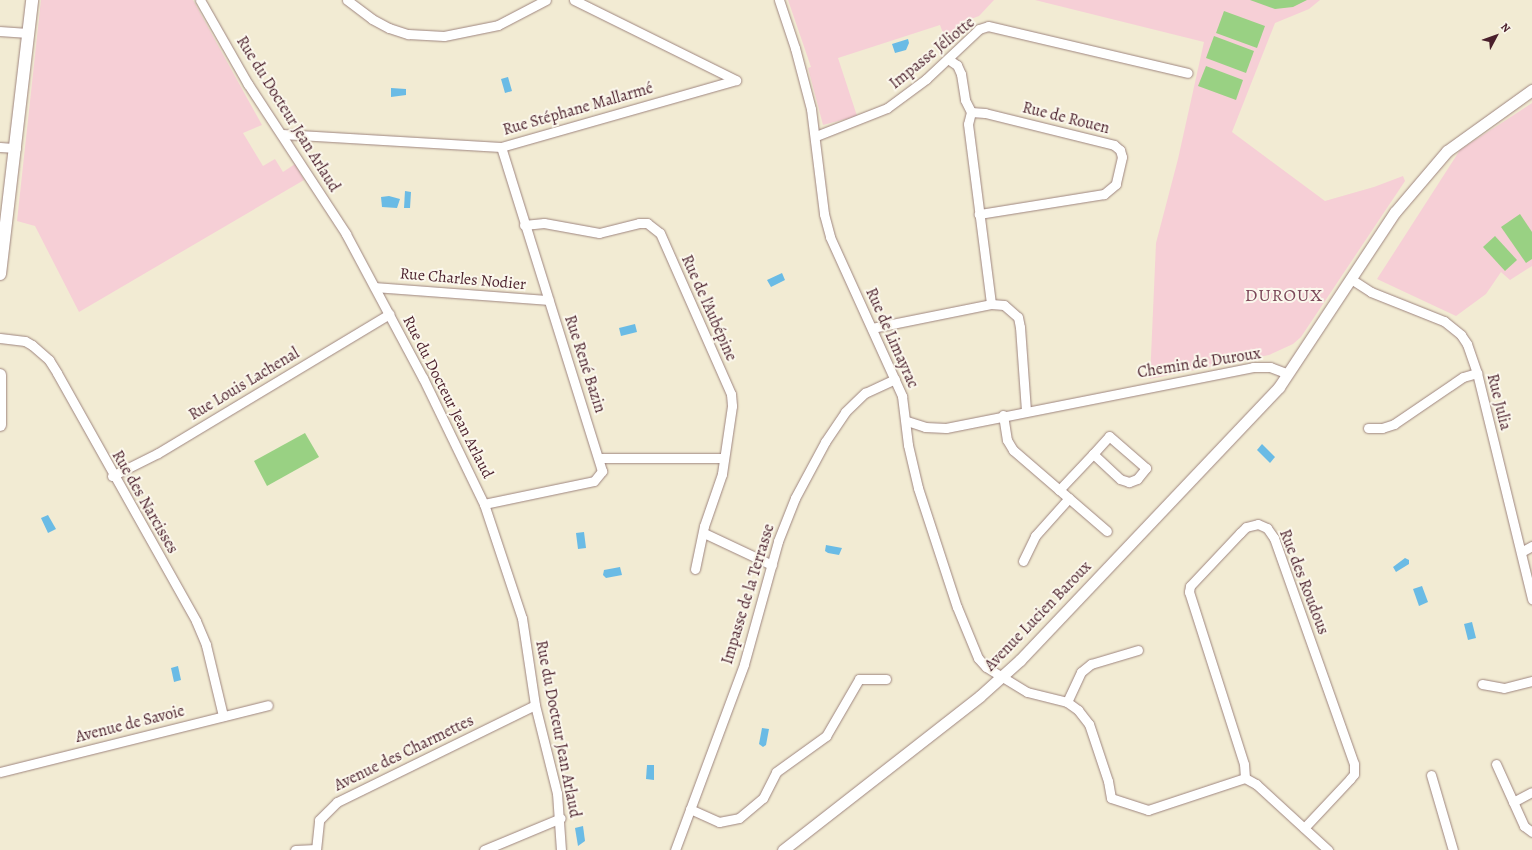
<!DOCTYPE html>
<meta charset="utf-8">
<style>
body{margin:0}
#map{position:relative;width:1532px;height:850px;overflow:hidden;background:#f2ebd3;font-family:Alegreya,serif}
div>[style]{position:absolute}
.built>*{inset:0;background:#f6cfd6}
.green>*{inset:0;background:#99d183}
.water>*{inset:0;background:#6abbe5}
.roads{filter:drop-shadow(0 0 1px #9e857f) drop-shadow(0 0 1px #9e857f)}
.minor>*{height:9px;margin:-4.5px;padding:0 4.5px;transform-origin:4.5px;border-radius:4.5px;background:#fff}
.tertiary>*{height:11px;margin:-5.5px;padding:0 5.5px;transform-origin:5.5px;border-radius:5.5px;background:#fff}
.secondary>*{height:12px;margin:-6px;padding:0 6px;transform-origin:6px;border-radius:6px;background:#fff}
span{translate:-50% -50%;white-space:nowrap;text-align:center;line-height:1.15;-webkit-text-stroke:4px #fbf7ec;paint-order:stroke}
.street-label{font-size:16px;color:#4a1f2b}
.quarter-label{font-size:18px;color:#7b4859;letter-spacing:1px}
.north{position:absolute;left:1476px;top:16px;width:40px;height:40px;-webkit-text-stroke:3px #fbf7ec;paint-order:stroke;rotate:49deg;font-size:11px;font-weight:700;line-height:16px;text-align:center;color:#4a1f2b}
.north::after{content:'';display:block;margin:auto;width:14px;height:18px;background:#4a1f2b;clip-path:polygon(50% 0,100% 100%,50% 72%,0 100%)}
</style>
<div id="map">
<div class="built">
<i style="clip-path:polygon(41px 0,193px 0,262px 125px,243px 133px,263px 166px,275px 159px,283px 172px,295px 164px,304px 180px,79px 312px,35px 226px,17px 221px)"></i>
<i style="clip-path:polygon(788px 0,994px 0,979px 16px,971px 19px,947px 44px,940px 25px,838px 58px,857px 116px,823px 125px,808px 68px,811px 67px)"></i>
<i style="clip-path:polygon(1035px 0,1320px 0,1309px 9px,1275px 23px,1232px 132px,1325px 201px,1374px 187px,1403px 176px,1405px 181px,1301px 337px,1293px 344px,1269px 355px,1150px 379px,1156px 243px,1178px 159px,1204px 42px)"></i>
<i style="clip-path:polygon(1532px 103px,1532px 266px,1510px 280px,1501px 272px,1486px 294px,1456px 316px,1377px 279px,1460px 150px)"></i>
</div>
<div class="green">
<i style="clip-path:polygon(1250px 0,1307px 0,1293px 7px,1275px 9px)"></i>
<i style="clip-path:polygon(1224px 11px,1265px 26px,1257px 48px,1216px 33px)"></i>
<i style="clip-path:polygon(1214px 36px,1254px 51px,1246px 73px,1206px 58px)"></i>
<i style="clip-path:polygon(1206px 66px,1243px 80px,1236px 100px,1198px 86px)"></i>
<i style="clip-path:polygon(1520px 214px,1532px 232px,1532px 259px,1526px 263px,1501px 227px)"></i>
<i style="clip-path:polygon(1495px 236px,1517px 260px,1505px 271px,1483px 247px)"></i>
<i style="clip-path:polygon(305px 433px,319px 457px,267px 486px,254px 461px)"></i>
</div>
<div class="water">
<i style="clip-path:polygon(908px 39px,909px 43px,906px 50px,895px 53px,892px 44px)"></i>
<i style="clip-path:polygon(508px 77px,512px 91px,505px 93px,501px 79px)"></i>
<i style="clip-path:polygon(391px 88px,406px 89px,406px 95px,391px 97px)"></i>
<i style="clip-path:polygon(405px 191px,411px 192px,410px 208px,404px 208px)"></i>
<i style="clip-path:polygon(389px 196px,400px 199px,397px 208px,382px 207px,381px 197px)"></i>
<i style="clip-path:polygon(782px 273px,785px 280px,771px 287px,767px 280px)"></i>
<i style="clip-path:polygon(635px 324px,637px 332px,621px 336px,619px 328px)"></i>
<i style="clip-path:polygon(1262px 444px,1275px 457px,1270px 463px,1257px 450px)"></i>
<i style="clip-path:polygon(48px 515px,56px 529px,48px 533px,41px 518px)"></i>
<i style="clip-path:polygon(584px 532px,586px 548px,578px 549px,576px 533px)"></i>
<i style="clip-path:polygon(826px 545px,842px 548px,839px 555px,828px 553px,825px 551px)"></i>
<i style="clip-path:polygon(1405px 558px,1409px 560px,1409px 564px,1396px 572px,1393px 567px)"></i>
<i style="clip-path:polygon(620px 567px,622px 575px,606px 578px,603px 575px,604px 570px)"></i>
<i style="clip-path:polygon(1422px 586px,1428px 602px,1419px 606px,1413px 589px)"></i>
<i style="clip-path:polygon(1472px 622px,1476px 638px,1468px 640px,1464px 624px)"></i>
<i style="clip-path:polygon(178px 666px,181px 680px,174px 682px,171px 668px)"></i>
<i style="clip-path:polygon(762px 728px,769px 729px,766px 745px,763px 747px,759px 744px)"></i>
<i style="clip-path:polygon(647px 765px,654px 765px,654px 780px,646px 779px)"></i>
<i style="clip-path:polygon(583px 826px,585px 841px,578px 846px,575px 828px)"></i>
</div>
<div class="roads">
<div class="minor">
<i style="left:200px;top:0;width:97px;rotate:60.3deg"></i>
<i style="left:248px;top:84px;width:179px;rotate:56.8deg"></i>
<i style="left:346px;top:234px;width:163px;rotate:61.9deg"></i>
<i style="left:423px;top:378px;width:140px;rotate:64.2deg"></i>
<i style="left:484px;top:504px;width:120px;rotate:71.6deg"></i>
<i style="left:522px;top:618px;width:88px;rotate:81.5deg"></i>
<i style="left:535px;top:705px;width:91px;rotate:76deg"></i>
<i style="left:557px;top:793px;width:57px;rotate:86deg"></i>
<i style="left:347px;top:0;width:31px;rotate:37deg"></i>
<i style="left:372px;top:19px;width:19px;rotate:28deg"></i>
<i style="left:389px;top:28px;width:20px;rotate:18deg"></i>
<i style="left:408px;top:34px;width:36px;rotate:3deg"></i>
<i style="left:444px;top:36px;width:55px;rotate:-11.5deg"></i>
<i style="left:498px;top:25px;width:54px;rotate:-27.5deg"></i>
<i style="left:574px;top:0;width:181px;rotate:26.3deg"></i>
<i style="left:779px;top:0;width:51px;rotate:71.6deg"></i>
<i style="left:795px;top:48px;width:63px;rotate:75.3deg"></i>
<i style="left:811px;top:109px;width:106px;rotate:82.9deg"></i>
<i style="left:824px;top:214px;width:24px;rotate:75deg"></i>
<i style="left:830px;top:237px;width:175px;rotate:65.6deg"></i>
<i style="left:902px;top:396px;width:49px;rotate:83deg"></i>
<i style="left:908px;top:445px;width:44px;rotate:76.9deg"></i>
<i style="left:918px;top:488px;width:125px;rotate:71.9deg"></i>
<i style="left:957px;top:607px;width:55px;rotate:67.6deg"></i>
<i style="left:978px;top:658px;width:12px;rotate:48deg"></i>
<i style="left:986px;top:667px;width:48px;rotate:31.4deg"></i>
<i style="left:1027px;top:692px;width:41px;rotate:14deg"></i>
<i style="left:1067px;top:702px;width:14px;rotate:36deg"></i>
<i style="left:1078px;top:710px;width:18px;rotate:52deg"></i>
<i style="left:1089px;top:724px;width:60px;rotate:71.6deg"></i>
<i style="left:1108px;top:781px;width:17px;rotate:80deg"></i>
<i style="left:1111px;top:798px;width:39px;rotate:18deg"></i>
<i style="left:1148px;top:810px;width:102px;rotate:-18.3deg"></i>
<i style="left:1245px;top:778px;width:13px;rotate:29deg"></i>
<i style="left:1256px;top:784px;width:98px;rotate:42.5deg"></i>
<i style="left:0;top:31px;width:27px;rotate:4deg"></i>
<i style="left:948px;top:59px;width:11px;rotate:34deg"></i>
<i style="left:957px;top:65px;width:10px;rotate:66deg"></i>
<i style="left:961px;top:74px;width:26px;rotate:81deg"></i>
<i style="left:965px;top:100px;width:13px;rotate:63deg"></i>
<i style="left:971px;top:112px;width:12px;rotate:104deg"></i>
<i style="left:968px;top:124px;width:181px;rotate:82.7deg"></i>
<i style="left:971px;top:112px;width:14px;rotate:4deg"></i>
<i style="left:985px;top:113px;width:133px;rotate:13.9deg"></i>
<i style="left:1114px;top:145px;width:8px;rotate:40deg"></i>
<i style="left:1120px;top:150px;width:7px;rotate:74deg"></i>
<i style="left:1122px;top:157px;width:28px;rotate:103deg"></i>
<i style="left:1116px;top:184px;width:16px;rotate:140deg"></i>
<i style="left:1104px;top:194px;width:127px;rotate:170.9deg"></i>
<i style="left:282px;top:134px;width:219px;rotate:3.4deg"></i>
<i style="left:501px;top:147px;width:244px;rotate:-15.9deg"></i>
<i style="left:816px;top:136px;width:76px;rotate:-21.5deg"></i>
<i style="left:887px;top:108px;width:49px;rotate:-36.6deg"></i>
<i style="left:926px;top:79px;width:73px;rotate:-43.3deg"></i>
<i style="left:979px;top:29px;width:9px;rotate:-18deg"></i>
<i style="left:988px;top:26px;width:205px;rotate:13.2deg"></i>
<i style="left:0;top:147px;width:16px;rotate:4deg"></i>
<i style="left:524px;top:225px;width:20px;rotate:-6deg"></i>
<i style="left:544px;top:223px;width:56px;rotate:10.3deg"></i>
<i style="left:599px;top:233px;width:41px;rotate:-14deg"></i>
<i style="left:639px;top:223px;width:8px"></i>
<i style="left:647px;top:223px;width:16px;rotate:38deg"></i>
<i style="left:660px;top:233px;width:176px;rotate:66.2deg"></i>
<i style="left:731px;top:394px;width:12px;rotate:85deg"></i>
<i style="left:732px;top:406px;width:69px;rotate:98.4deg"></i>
<i style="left:722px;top:474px;width:55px;rotate:109.1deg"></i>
<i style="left:704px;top:526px;width:44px;rotate:101.8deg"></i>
<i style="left:1351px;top:279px;width:24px;rotate:33deg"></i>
<i style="left:1371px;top:292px;width:79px;rotate:21.7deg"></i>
<i style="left:1444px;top:321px;width:22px;rotate:39deg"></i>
<i style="left:1461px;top:335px;width:11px;rotate:56deg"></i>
<i style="left:1467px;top:344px;width:31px;rotate:71deg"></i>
<i style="left:1477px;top:373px;width:233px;rotate:76.3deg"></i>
<i style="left:375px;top:287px;width:174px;rotate:4.3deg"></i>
<i style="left:872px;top:328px;width:121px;rotate:-11.4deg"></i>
<i style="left:991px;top:304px;width:13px;rotate:4deg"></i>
<i style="left:1004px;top:305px;width:18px;rotate:41deg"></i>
<i style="left:1018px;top:317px;width:10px;rotate:79deg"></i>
<i style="left:1020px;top:327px;width:84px;rotate:85.9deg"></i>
<i style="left:0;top:338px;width:25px;rotate:7deg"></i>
<i style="left:25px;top:341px;width:8px;rotate:30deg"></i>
<i style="left:32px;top:345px;width:23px;rotate:41deg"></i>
<i style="left:49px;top:360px;width:15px;rotate:58deg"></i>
<i style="left:57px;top:373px;width:284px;rotate:60.7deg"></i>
<i style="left:196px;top:621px;width:26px;rotate:67deg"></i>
<i style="left:206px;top:645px;width:73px;rotate:76.5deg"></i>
<i style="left:1003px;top:415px;width:25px;rotate:81deg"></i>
<i style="left:1007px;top:440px;width:12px;rotate:59deg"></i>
<i style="left:1013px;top:450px;width:124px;rotate:40.8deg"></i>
<i style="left:907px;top:421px;width:19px;rotate:18deg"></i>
<i style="left:925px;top:427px;width:21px;rotate:3deg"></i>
<i style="left:946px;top:428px;width:313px;rotate:-11.2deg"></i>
<i style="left:1253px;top:367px;width:17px"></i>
<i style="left:1270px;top:367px;width:19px;rotate:21deg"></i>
<i style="left:1368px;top:428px;width:14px"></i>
<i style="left:1382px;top:428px;width:13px;rotate:-18deg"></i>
<i style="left:1394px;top:424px;width:83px;rotate:-34.3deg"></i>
<i style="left:1463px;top:377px;width:15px;rotate:-16deg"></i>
<i style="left:599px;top:458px;width:125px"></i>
<i style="left:112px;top:476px;width:51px;rotate:-26.6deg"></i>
<i style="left:158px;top:453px;width:270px;rotate:-31deg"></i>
<i style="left:1059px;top:490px;width:50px;rotate:-46.6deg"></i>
<i style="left:1093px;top:454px;width:24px;rotate:-48deg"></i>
<i style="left:1109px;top:436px;width:49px;rotate:40.9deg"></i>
<i style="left:1146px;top:468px;width:14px;rotate:129deg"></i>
<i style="left:1137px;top:479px;width:9px;rotate:159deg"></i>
<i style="left:1129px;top:482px;width:9px;rotate:-162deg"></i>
<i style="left:1120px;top:479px;width:37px;rotate:-137deg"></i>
<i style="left:484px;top:504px;width:112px;rotate:-11.8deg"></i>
<i style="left:594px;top:481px;width:13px;rotate:-51deg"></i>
<i style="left:602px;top:471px;width:339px;rotate:-107.3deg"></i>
<i style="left:704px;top:533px;width:75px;rotate:25.2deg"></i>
<i style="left:1521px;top:552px;width:13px;rotate:-29deg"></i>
<i style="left:1023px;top:561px;width:28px;rotate:-64deg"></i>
<i style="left:1035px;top:536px;width:51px;rotate:-48.2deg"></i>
<i style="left:1482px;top:684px;width:22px;rotate:10deg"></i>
<i style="left:1504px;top:688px;width:29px;rotate:-14deg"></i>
<i style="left:1067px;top:702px;width:33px;rotate:-65deg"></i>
<i style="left:1081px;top:672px;width:13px;rotate:-39deg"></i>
<i style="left:1091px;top:664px;width:49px;rotate:-16.6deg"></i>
<i style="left:1496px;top:764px;width:68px;rotate:65.7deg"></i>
<i style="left:1524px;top:826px;width:10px;rotate:37deg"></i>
<i style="left:0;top:772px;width:276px;rotate:-14deg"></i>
<i style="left:1431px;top:775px;width:78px;rotate:73.7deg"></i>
<i style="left:1245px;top:778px;width:14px;rotate:-94deg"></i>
<i style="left:1244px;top:764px;width:181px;rotate:-107.7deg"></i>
<i style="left:1189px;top:592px;width:6px;rotate:-81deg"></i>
<i style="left:1190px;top:586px;width:73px;rotate:-46.7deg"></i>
<i style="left:1240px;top:533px;width:8px;rotate:-45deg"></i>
<i style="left:1246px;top:527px;width:12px;rotate:-14deg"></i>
<i style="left:1258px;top:524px;width:10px;rotate:24deg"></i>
<i style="left:1267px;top:528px;width:12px;rotate:55deg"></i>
<i style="left:1274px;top:538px;width:240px;rotate:70.5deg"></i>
<i style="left:1354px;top:764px;width:10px;rotate:90deg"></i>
<i style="left:1354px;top:774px;width:6px;rotate:129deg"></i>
<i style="left:1350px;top:779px;width:67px;rotate:133.2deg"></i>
<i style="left:1513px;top:802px;width:21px;rotate:-28deg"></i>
<i style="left:690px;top:809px;width:32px;rotate:24deg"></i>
<i style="left:719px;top:822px;width:20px;rotate:-11deg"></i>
<i style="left:739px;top:818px;width:31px;rotate:-40deg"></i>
<i style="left:763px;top:798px;width:29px;rotate:-63deg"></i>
<i style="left:776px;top:772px;width:62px;rotate:-35.8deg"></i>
<i style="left:826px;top:736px;width:66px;rotate:-59.9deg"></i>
<i style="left:859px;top:679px;width:27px"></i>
<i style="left:295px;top:850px;width:21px;rotate:-3deg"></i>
<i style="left:316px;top:850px;width:30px;rotate:-84deg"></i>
<i style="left:319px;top:820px;width:25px;rotate:-45deg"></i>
<i style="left:337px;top:802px;width:220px;rotate:-26.1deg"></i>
<i style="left:484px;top:850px;width:83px;rotate:-22.6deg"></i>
<i style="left:675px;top:850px;width:198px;rotate:-69.6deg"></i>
<i style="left:744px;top:664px;width:128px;rotate:-74.5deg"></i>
<i style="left:778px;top:541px;width:46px;rotate:-68.4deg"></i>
<i style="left:795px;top:498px;width:64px;rotate:-61.8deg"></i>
<i style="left:825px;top:442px;width:36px;rotate:-56deg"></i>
<i style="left:845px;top:412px;width:28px;rotate:-44deg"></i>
<i style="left:865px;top:393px;width:33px;rotate:-25deg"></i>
</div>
<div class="tertiary">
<i style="left:783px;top:850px;width:250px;rotate:-38deg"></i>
<i style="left:980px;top:696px;width:54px;rotate:-42deg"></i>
<i style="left:1020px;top:660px;width:376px;rotate:-46.5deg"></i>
<i style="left:1279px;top:387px;width:210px;rotate:-56.5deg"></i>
<i style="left:1395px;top:212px;width:80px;rotate:-49.6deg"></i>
<i style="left:1447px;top:151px;width:105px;rotate:-35.7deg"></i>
</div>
<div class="secondary">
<i style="left:0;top:274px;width:276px;rotate:-83.3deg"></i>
<i style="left:0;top:375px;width:50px;rotate:90deg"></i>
</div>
</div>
<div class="street-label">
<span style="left:932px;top:53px;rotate:-39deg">Impasse Jéliotte</span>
<span style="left:578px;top:109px;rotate:-16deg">Rue Stéphane Mallarmé</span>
<span style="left:288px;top:114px;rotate:58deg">Rue du Docteur Jean Arlaud</span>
<span style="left:1066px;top:118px;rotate:14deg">Rue de Rouen</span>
<span style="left:463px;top:279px;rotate:5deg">Rue Charles Nodier</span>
<span style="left:709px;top:308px;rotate:66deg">Rue de l'Aubépine</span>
<span style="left:892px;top:338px;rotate:66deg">Rue de Limayrac</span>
<span style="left:1199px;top:363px;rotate:-9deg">Chemin de Duroux</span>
<span style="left:585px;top:364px;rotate:72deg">Rue René Bazin</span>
<span style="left:244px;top:384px;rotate:-31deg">Rue Louis Lachenal</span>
<span style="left:448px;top:397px;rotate:63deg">Rue du Docteur Jean Arlaud</span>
<span style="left:1499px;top:402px;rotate:76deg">Rue Julia</span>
<span style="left:145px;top:502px;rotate:60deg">Rue des Narcisses</span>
<span style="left:1304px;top:582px;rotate:69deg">Rue des Roudous</span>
<span style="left:748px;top:594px;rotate:-73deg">Impasse de la Terrasse</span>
<span style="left:1038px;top:616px;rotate:-46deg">Avenue Lucien Baroux</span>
<span style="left:130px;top:724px;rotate:-14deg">Avenue de Savoie</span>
<span style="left:558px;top:729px;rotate:79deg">Rue du Docteur Jean Arlaud</span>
<span style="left:404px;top:753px;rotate:-26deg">Avenue des Charmettes</span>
</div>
<div class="quarter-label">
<span style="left:1284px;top:295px">DUROUX</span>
</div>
<div class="north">N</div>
</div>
